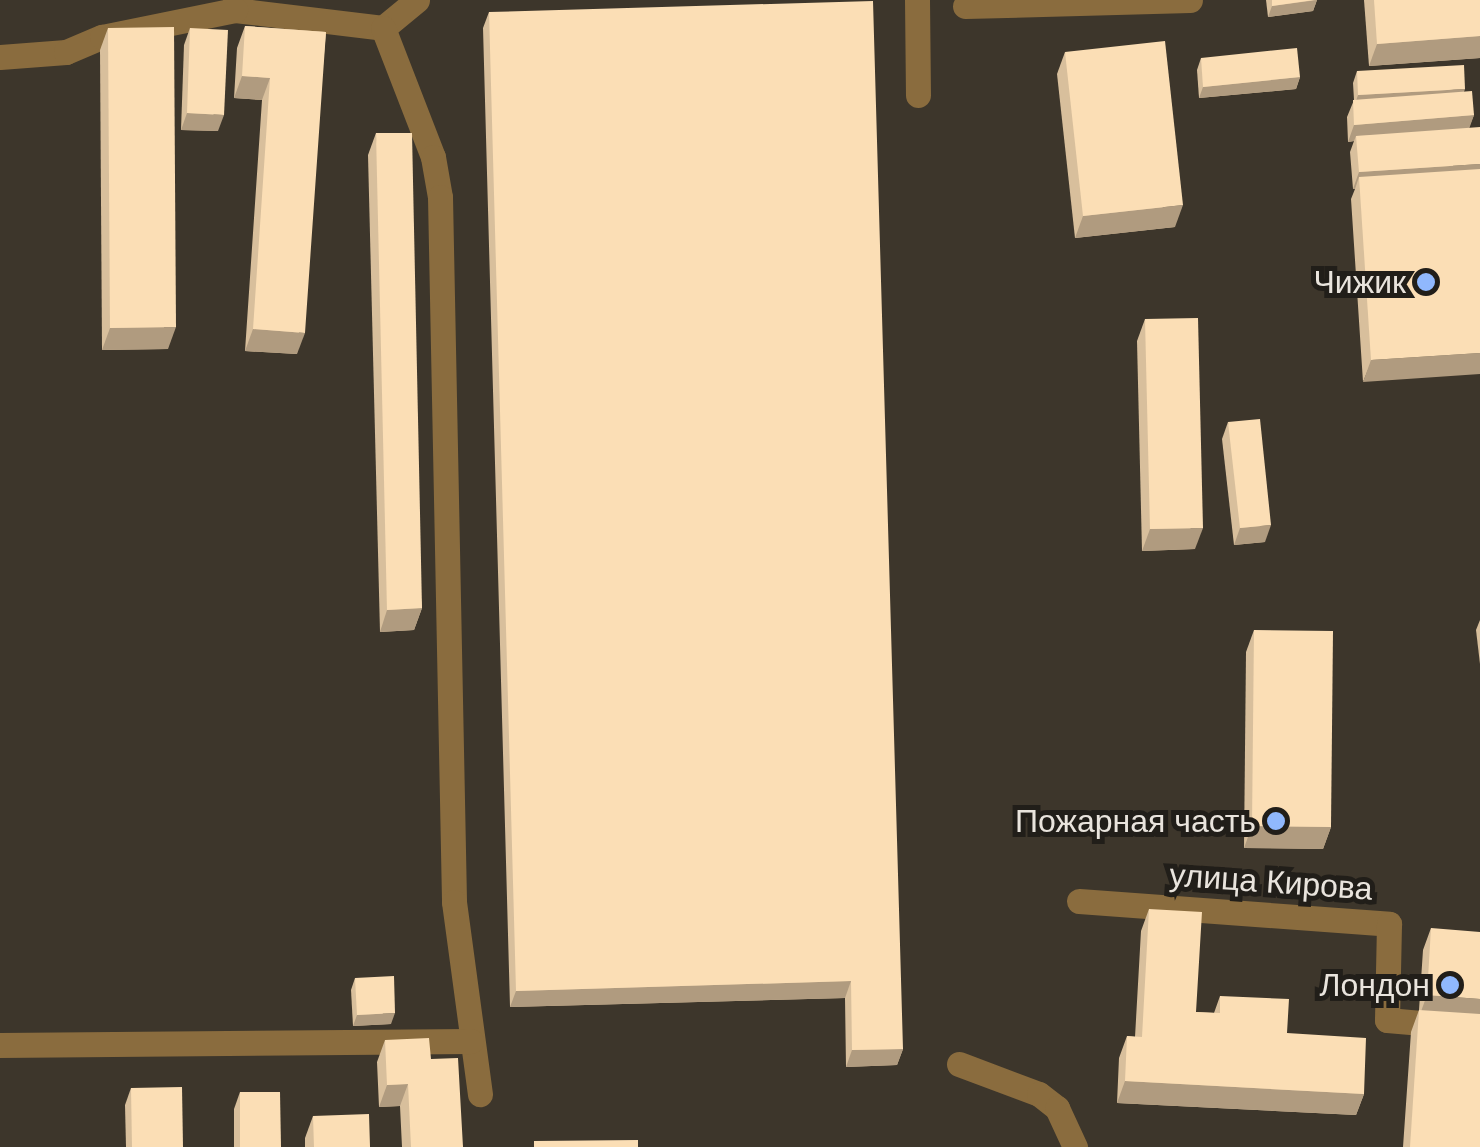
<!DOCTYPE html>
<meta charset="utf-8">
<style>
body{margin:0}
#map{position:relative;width:1480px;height:1147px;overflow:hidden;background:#3d362b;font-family:Arial,sans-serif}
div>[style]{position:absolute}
.minor>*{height:25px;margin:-12.5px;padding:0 12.5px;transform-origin:12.5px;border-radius:12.5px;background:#8a6c3e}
.wall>*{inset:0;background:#d8bf9c}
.shaded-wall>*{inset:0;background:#b09b7f}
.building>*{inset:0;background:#fbdeb5}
.dots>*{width:28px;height:28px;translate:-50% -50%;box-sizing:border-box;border:5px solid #211e19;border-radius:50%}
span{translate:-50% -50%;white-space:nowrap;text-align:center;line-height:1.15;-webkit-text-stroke:10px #211e19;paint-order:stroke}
.poi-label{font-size:32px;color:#e9e4dd}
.right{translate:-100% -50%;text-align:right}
.street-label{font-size:32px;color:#e9e4dd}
</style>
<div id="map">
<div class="minor">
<i style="left:235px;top:0;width:10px;rotate:90deg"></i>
<i style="left:235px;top:10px;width:149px;rotate:6.9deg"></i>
<i style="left:417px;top:0;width:44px;rotate:140.5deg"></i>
<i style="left:383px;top:28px;width:138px;rotate:68.8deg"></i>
<i style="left:433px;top:157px;width:41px;rotate:80.1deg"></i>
<i style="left:440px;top:197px;width:705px;rotate:88.86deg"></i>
<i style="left:454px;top:902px;width:194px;rotate:82.3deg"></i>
<i style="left:917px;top:0;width:95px;rotate:89.4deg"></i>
<i style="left:965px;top:6px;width:225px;rotate:-1.5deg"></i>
<i style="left:0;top:57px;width:66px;rotate:-4.3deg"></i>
<i style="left:66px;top:52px;width:39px;rotate:-23deg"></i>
<i style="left:102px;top:37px;width:136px;rotate:-11.5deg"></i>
<i style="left:1079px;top:901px;width:311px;rotate:4.2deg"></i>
<i style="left:1389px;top:924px;width:96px;rotate:91.2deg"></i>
<i style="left:1387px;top:1020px;width:93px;rotate:4.9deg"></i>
<i style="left:0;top:1045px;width:471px;rotate:-0.5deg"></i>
<i style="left:959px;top:1064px;width:85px;rotate:20.6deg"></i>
<i style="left:1039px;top:1094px;width:23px;rotate:38deg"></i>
<i style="left:1057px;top:1108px;width:43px;rotate:65.2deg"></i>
</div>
<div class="wall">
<i style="clip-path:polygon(1266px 0,1317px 0,1313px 11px,1268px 17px)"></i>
<i style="clip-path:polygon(1364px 0,1480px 0,1480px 58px,1369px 66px)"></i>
<i style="clip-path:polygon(489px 12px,903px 1049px,897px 1065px,846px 1067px,845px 998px,510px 1007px,483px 28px)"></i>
<i style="clip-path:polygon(245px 26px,326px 32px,297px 354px,245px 351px,262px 100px,234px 98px,237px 48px)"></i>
<i style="clip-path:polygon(108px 28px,168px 349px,102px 350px,100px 50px)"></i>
<i style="clip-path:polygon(190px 28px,218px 131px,181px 130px,184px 45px)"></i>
<i style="clip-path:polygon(1065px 52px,1175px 227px,1075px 238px,1057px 74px)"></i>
<i style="clip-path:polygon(1201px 58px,1300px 77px,1296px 89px,1199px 98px,1197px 70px)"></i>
<i style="clip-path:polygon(1357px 71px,1464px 92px,1474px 115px,1363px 382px,1351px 199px,1355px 189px,1353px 189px,1350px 152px,1354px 141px,1348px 142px,1347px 117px,1354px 100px,1353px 83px)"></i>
<i style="clip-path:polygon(376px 133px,422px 608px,414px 630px,380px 632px,368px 155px)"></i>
<i style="clip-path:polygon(1145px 319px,1195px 549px,1142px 551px,1137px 341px)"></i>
<i style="clip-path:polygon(1228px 422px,1265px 542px,1234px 545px,1222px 439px)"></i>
<i style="clip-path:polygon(1480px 620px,1480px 664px,1476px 630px)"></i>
<i style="clip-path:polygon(1254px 630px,1331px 827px,1323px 849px,1244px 848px,1246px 652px)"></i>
<i style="clip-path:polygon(1149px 909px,1196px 1012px,1214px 1013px,1220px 996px,1287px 1033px,1364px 1094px,1356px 1115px,1117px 1103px,1119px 1058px,1127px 1036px,1135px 1037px,1141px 931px)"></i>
<i style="clip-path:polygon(1431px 928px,1480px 1147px,1403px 1147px,1411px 1032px,1419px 1010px,1423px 950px)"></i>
<i style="clip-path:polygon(355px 978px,391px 1024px,353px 1026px,351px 990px)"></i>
<i style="clip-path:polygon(385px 1040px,431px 1059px,463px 1147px,402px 1147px,400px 1106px,379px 1107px,377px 1062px)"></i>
<i style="clip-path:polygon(131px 1088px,183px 1147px,126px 1147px,125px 1105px)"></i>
<i style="clip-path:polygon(240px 1092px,281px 1147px,234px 1147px,234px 1109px)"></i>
<i style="clip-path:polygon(313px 1116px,370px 1147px,305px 1147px,305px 1138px)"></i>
</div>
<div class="shaded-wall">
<i style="clip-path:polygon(1317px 0,1313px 11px,1268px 17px,1272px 6px)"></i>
<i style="clip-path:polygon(1480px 36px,1480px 58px,1369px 66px,1377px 44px)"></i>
<i style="clip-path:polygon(242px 76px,270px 78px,262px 100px,234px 98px)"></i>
<i style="clip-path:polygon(1300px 77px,1296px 89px,1199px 98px,1203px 87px)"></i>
<i style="clip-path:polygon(1465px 89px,1461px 101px,1354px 107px,1358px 95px)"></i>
<i style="clip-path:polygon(187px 113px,224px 115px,218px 131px,181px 130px)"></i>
<i style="clip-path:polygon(1474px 115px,1468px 132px,1356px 136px,1354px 141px,1348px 142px,1354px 125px)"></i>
<i style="clip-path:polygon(1480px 164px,1480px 180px,1359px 177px,1355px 189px,1353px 189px,1359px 172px)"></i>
<i style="clip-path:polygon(1183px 205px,1175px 227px,1075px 238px,1083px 216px)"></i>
<i style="clip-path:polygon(176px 327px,168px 349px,102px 350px,110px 328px)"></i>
<i style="clip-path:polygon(253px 329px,305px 333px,297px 354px,245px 351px)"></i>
<i style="clip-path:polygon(1480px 353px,1480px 374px,1363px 382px,1371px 360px)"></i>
<i style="clip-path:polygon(1271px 525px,1265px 542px,1234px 545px,1240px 528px)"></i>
<i style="clip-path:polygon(1203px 528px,1195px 549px,1142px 551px,1150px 529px)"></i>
<i style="clip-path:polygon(422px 608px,414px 630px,380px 632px,387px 610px)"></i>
<i style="clip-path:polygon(1252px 826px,1331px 827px,1323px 849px,1244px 848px)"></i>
<i style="clip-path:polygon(851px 981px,845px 998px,510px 1007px,516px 991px)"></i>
<i style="clip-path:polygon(1427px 995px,1480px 999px,1480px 1021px,1419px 1017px)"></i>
<i style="clip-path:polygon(395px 1013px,391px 1024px,353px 1026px,357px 1015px)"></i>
<i style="clip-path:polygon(903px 1049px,897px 1065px,846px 1067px,852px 1050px)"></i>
<i style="clip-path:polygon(1125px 1081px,1364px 1094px,1356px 1115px,1117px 1103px)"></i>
<i style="clip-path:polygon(408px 1084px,400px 1106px,379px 1107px,387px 1085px)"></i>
</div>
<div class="building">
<i style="clip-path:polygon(1272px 0,1314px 0,1272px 6px)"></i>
<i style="clip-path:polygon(1374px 0,1480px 0,1480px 36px,1377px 44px)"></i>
<i style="clip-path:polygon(873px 1px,903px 1049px,852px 1050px,851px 981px,516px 991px,489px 12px)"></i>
<i style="clip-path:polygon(245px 26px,326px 32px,305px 333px,253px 329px,270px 78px,242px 76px)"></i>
<i style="clip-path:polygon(174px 27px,176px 327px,110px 328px,108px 28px)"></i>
<i style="clip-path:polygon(190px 28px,228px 30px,224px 115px,187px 113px)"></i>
<i style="clip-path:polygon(1165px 41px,1183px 205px,1083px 216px,1065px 52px)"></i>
<i style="clip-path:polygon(1297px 48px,1300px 77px,1203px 87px,1201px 58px)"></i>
<i style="clip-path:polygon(1464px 65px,1465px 89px,1358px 95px,1357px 71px)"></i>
<i style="clip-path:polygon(1472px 91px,1474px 115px,1354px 125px,1353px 100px)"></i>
<i style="clip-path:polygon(1480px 127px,1480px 164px,1359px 172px,1356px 136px)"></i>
<i style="clip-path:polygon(376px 133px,412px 133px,422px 608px,387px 610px)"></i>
<i style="clip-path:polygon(1480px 169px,1480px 353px,1371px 360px,1359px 177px)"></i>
<i style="clip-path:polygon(1198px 318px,1203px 528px,1150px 529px,1145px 319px)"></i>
<i style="clip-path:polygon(1260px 419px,1271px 525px,1240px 528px,1228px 422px)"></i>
<i style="clip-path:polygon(1254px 630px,1333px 631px,1331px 827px,1252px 826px)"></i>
<i style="clip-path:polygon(1149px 909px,1202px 912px,1196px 1012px,1220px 1013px,1220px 996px,1289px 999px,1287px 1033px,1366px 1038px,1364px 1094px,1125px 1081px,1127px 1036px,1142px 1037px)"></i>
<i style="clip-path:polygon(1431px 928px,1480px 932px,1480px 999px,1427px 995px)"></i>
<i style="clip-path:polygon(394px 976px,395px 1013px,357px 1015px,355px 978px)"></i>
<i style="clip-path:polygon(1419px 1010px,1480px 1014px,1480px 1147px,1410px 1147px)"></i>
<i style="clip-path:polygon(429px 1038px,431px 1059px,458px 1058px,463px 1147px,411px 1147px,408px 1084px,387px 1085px,385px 1040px)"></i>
<i style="clip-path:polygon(182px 1087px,183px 1147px,132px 1147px,131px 1088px)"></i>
<i style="clip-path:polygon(240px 1092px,280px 1092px,281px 1147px,240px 1147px)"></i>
<i style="clip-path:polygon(369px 1114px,370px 1147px,314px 1147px,313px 1116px)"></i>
<i style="clip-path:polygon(638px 1140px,638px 1147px,534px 1147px,534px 1141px)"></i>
</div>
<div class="dots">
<i style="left:1426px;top:282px;background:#90b8fd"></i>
<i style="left:1276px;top:821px;background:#90b8fd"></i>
<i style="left:1450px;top:985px;background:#90b8fd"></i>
</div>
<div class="poi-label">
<span class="right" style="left:1406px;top:282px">Чижик</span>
<span class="right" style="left:1256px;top:821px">Пожарная часть</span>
<span class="right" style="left:1430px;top:985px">Лондон</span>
</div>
<div class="street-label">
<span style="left:1271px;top:882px;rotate:4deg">улица Кирова</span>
</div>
</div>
